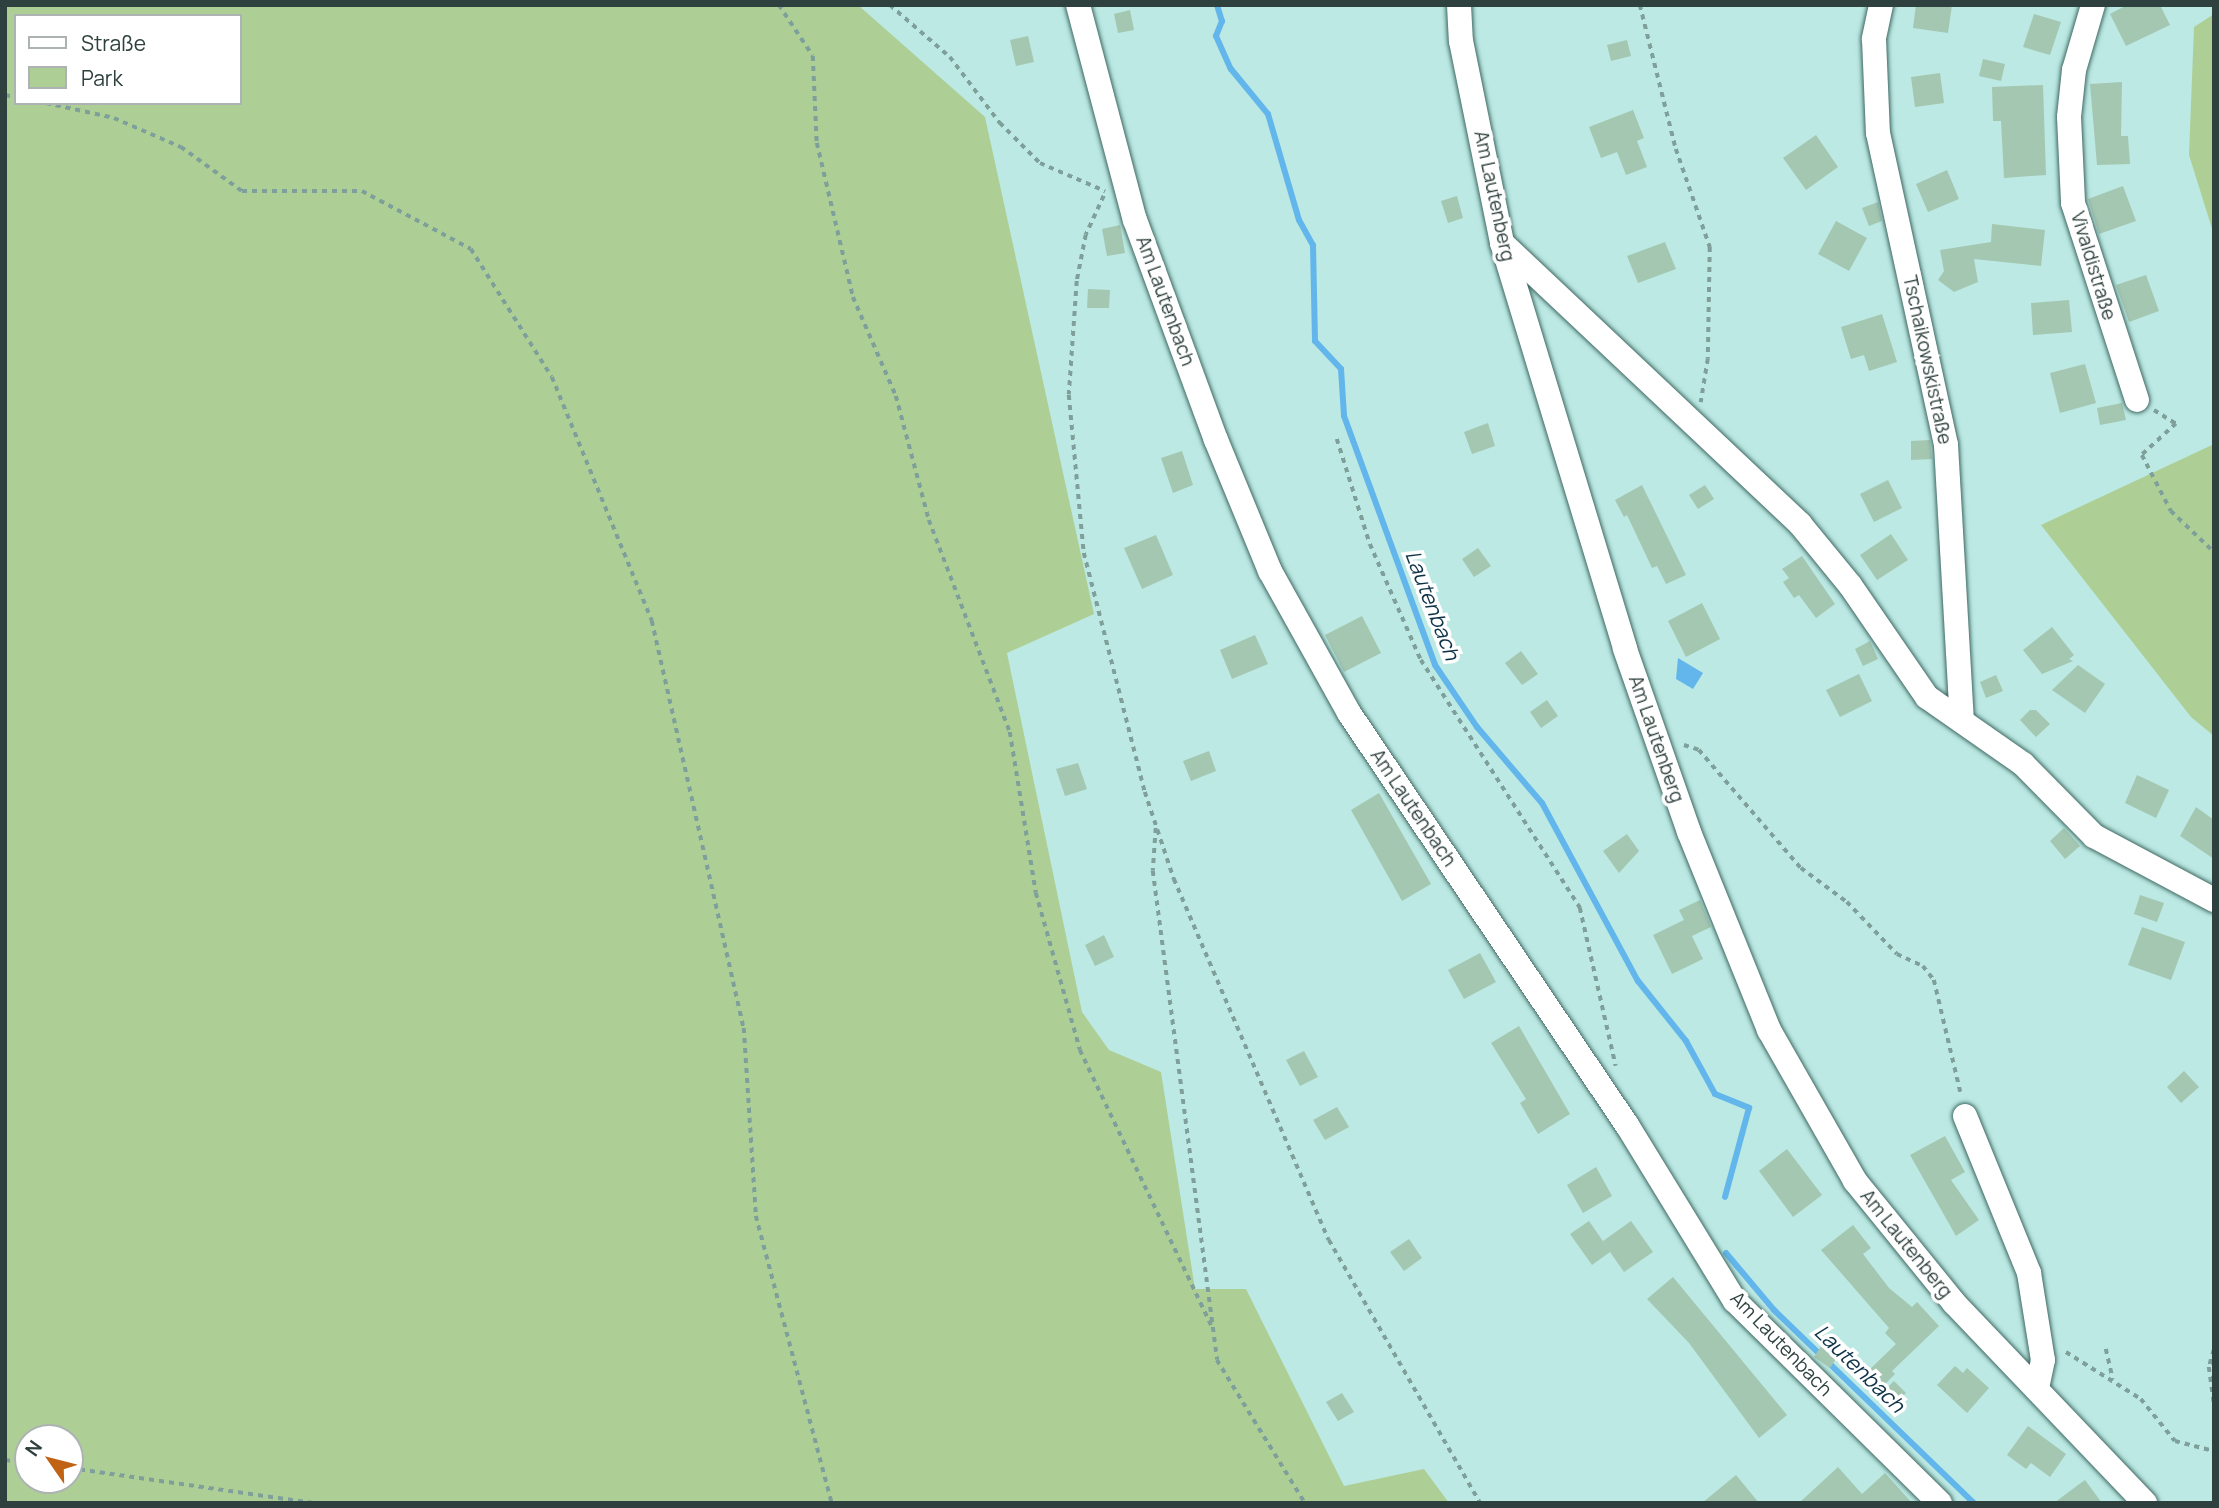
<!DOCTYPE html>
<meta charset="utf-8">
<style>
body{margin:0}
#map{position:relative;width:2219px;height:1508px;overflow:hidden;background:#bce9e3;font-family:Manrope,sans-serif}
div>[style]{position:absolute}
.green>*{inset:0;background:#adcf95}
.water>*{inset:0;background:#62b6eb}
.stream>*{height:6px;margin:-3px;padding:0 3px;transform-origin:3px;border-radius:3px;background:#62b6eb}
.building>*{inset:0;background:#a4c7b2}
.path>*{height:3.5px;margin-top:-1.75px;transform-origin:0;background:repeating-linear-gradient(90deg,#7e9f9a 0 5px,transparent 0 10px)}
.roads{filter:drop-shadow(0 0 2px #3f6863) drop-shadow(0 0 2px #3f6863)}
.minor>*{height:24px;margin:-12px;padding:0 12px;transform-origin:12px;border-radius:12px;background:#fff}
span{translate:-50% -50%;white-space:nowrap;text-align:center;line-height:1.15;-webkit-text-stroke:7px #fff;paint-order:stroke}
.street-label{font-size:19px;color:#2f413e}
.water-label{font-size:21px;color:#0e3349;font-style:italic}
.frame{position:absolute;inset:0;border:7px solid #2f413e;pointer-events:none}
.legend{position:absolute;left:14px;top:14px;width:228px;height:91px;box-sizing:border-box;background:#fff;border:2px solid #acb3b2;margin:0;padding:9px 12px;list-style:none;font-size:21px;color:#2f413e}
.legend li{display:flex;align-items:center;gap:14px;height:35px}
.legend b{width:35px;border:2px solid #acb3b2}
.north{position:absolute;left:14px;top:1424px;width:70px;height:70px;box-sizing:border-box;background:#fff;border:2px solid #acb3b2;border-radius:50%;rotate:305deg;font-size:19px;font-weight:700;line-height:28px;text-align:center;color:#2f413e}
.north::after{content:'';display:block;margin:auto;width:24px;height:32px;background:#c06315;clip-path:polygon(50% 0,100% 100%,50% 72%,0 100%)}
</style>
<div id="map">
<div class="green">
<i style="clip-path:polygon(evenodd,5px 5px,858px 5px,985px 117px,1094px 614px,1007px 653px,1082px 1012px,1109px 1050px,1161px 1072px,1195px 1289px,1246px 1289px,1344px 1486px,1424px 1469px,1449px 1503px,5px 1503px,5px 5px,16px 16px,240px 16px,240px 103px,16px 103px,16px 16px,5px 5px,28px 1438px,70px 1438px,70px 1480px,28px 1480px,28px 1438px)"></i>
<i style="clip-path:polygon(2214px 14px,2214px 235px,2189px 155px,2194px 27px)"></i>
<i style="clip-path:polygon(2214px 433px,2214px 736px,2191px 717px,2041px 525px,2212px 445px)"></i>
</div>
<div class="water">
<i style="clip-path:polygon(1678px 658px,1703px 673px,1693px 689px,1676px 679px)"></i>
</div>
<div class="stream">
<i style="left:1217px;top:5px;width:17px;rotate:73deg"></i>
<i style="left:1222px;top:21px;width:16px;rotate:112deg"></i>
<i style="left:1216px;top:36px;width:36px;rotate:66deg"></i>
<i style="left:1231px;top:69px;width:58px;rotate:50.6deg"></i>
<i style="left:1268px;top:114px;width:110px;rotate:73.7deg"></i>
<i style="left:1299px;top:220px;width:29px;rotate:61deg"></i>
<i style="left:1313px;top:245px;width:96px;rotate:88.8deg"></i>
<i style="left:1315px;top:341px;width:38px;rotate:47deg"></i>
<i style="left:1341px;top:369px;width:47px;rotate:86.3deg"></i>
<i style="left:1344px;top:416px;width:265px;rotate:69.9deg"></i>
<i style="left:1435px;top:665px;width:75px;rotate:55.9deg"></i>
<i style="left:1477px;top:727px;width:100px;rotate:49.5deg"></i>
<i style="left:1542px;top:803px;width:202px;rotate:61.7deg"></i>
<i style="left:1638px;top:981px;width:77px;rotate:51.3deg"></i>
<i style="left:1686px;top:1041px;width:60px;rotate:61.3deg"></i>
<i style="left:1715px;top:1094px;width:37px;rotate:22deg"></i>
<i style="left:1749px;top:1108px;width:92px;rotate:105.1deg"></i>
<i style="left:1726px;top:1253px;width:75px;rotate:49.9deg"></i>
<i style="left:1774px;top:1310px;width:278px;rotate:44deg"></i>
</div>
<div class="building">
<i style="clip-path:polygon(1916px 5px,1952px 5px,1948px 33px,1913px 28px)"></i>
<i style="clip-path:polygon(2127px 5px,2160px 5px,2170px 25px,2126px 46px,2110px 14px)"></i>
<i style="clip-path:polygon(1130px 10px,1134px 30px,1118px 33px,1114px 14px)"></i>
<i style="clip-path:polygon(2034px 14px,2061px 22px,2050px 55px,2023px 47px)"></i>
<i style="clip-path:polygon(1028px 36px,1034px 62px,1016px 66px,1010px 40px)"></i>
<i style="clip-path:polygon(1627px 40px,1631px 56px,1611px 61px,1607px 45px)"></i>
<i style="clip-path:polygon(1983px 59px,2005px 64px,2001px 81px,1979px 76px)"></i>
<i style="clip-path:polygon(1940px 73px,1944px 103px,1915px 107px,1911px 77px)"></i>
<i style="clip-path:polygon(2122px 82px,2121px 136px,2128px 136px,2130px 164px,2097px 165px,2090px 84px)"></i>
<i style="clip-path:polygon(2043px 85px,2046px 175px,2004px 178px,2001px 121px,1993px 121px,1992px 87px)"></i>
<i style="clip-path:polygon(1633px 110px,1644px 138px,1637px 141px,1647px 167px,1626px 175px,1617px 152px,1601px 158px,1589px 127px)"></i>
<i style="clip-path:polygon(1816px 135px,1838px 167px,1806px 190px,1783px 158px)"></i>
<i style="clip-path:polygon(1947px 170px,1959px 199px,1928px 212px,1916px 184px)"></i>
<i style="clip-path:polygon(2123px 186px,2136px 221px,2099px 234px,2088px 199px)"></i>
<i style="clip-path:polygon(1457px 196px,1463px 218px,1448px 223px,1441px 201px)"></i>
<i style="clip-path:polygon(1878px 202px,1882px 221px,1869px 226px,1862px 208px)"></i>
<i style="clip-path:polygon(1836px 221px,1867px 238px,1849px 271px,1818px 254px)"></i>
<i style="clip-path:polygon(1992px 224px,2045px 230px,2041px 266px,1974px 259px,1978px 282px,1954px 292px,1938px 280px,1944px 271px,1940px 250px,1991px 242px)"></i>
<i style="clip-path:polygon(1120px 225px,1125px 253px,1107px 256px,1102px 229px)"></i>
<i style="clip-path:polygon(1665px 242px,1676px 269px,1638px 283px,1627px 256px)"></i>
<i style="clip-path:polygon(2146px 275px,2159px 311px,2129px 322px,2116px 285px)"></i>
<i style="clip-path:polygon(1088px 289px,1110px 290px,1109px 308px,1087px 308px)"></i>
<i style="clip-path:polygon(2069px 300px,2072px 332px,2033px 335px,2031px 303px)"></i>
<i style="clip-path:polygon(1882px 314px,1897px 362px,1869px 371px,1864px 355px,1851px 359px,1841px 327px)"></i>
<i style="clip-path:polygon(2085px 364px,2096px 403px,2060px 413px,2050px 373px)"></i>
<i style="clip-path:polygon(2122px 403px,2126px 420px,2100px 425px,2097px 408px)"></i>
<i style="clip-path:polygon(1488px 423px,1495px 446px,1472px 454px,1464px 432px)"></i>
<i style="clip-path:polygon(1930px 440px,1932px 459px,1911px 460px,1911px 441px)"></i>
<i style="clip-path:polygon(1182px 451px,1193px 485px,1173px 493px,1161px 458px)"></i>
<i style="clip-path:polygon(1888px 480px,1902px 508px,1874px 522px,1860px 494px)"></i>
<i style="clip-path:polygon(1642px 485px,1686px 575px,1666px 584px,1657px 566px,1652px 568px,1627px 515px,1624px 517px,1615px 500px)"></i>
<i style="clip-path:polygon(1705px 485px,1714px 499px,1698px 509px,1689px 495px)"></i>
<i style="clip-path:polygon(1891px 534px,1908px 560px,1877px 580px,1860px 555px)"></i>
<i style="clip-path:polygon(1156px 535px,1173px 575px,1142px 589px,1124px 548px)"></i>
<i style="clip-path:polygon(1478px 548px,1491px 566px,1474px 577px,1462px 559px)"></i>
<i style="clip-path:polygon(1802px 556px,1835px 604px,1816px 618px,1799px 595px,1794px 598px,1783px 582px,1789px 578px,1782px 569px)"></i>
<i style="clip-path:polygon(1702px 603px,1720px 639px,1686px 657px,1668px 621px)"></i>
<i style="clip-path:polygon(1362px 616px,1381px 653px,1344px 672px,1325px 635px)"></i>
<i style="clip-path:polygon(2052px 627px,2074px 655px,2069px 659px,2073px 661px,2042px 674px,2023px 650px)"></i>
<i style="clip-path:polygon(1255px 635px,1268px 664px,1232px 679px,1220px 650px)"></i>
<i style="clip-path:polygon(1870px 641px,1878px 659px,1863px 666px,1855px 649px)"></i>
<i style="clip-path:polygon(1521px 651px,1538px 674px,1522px 685px,1505px 663px)"></i>
<i style="clip-path:polygon(2078px 665px,2105px 684px,2085px 713px,2052px 690px)"></i>
<i style="clip-path:polygon(1859px 674px,1872px 701px,1840px 717px,1826px 690px)"></i>
<i style="clip-path:polygon(1996px 675px,2003px 691px,1986px 698px,1980px 682px)"></i>
<i style="clip-path:polygon(1547px 700px,1558px 716px,1541px 728px,1530px 712px)"></i>
<i style="clip-path:polygon(2030px 710px,2036px 710px,2050px 724px,2036px 737px,2020px 720px)"></i>
<i style="clip-path:polygon(1209px 751px,1216px 771px,1191px 781px,1183px 761px)"></i>
<i style="clip-path:polygon(1078px 763px,1087px 789px,1065px 796px,1056px 769px)"></i>
<i style="clip-path:polygon(2137px 775px,2169px 790px,2156px 818px,2125px 803px)"></i>
<i style="clip-path:polygon(1379px 793px,1431px 884px,1402px 901px,1351px 810px)"></i>
<i style="clip-path:polygon(2196px 807px,2214px 820px,2214px 859px,2180px 836px)"></i>
<i style="clip-path:polygon(2064px 828px,2080px 846px,2065px 859px,2050px 841px)"></i>
<i style="clip-path:polygon(1627px 834px,1639px 851px,1619px 873px,1603px 851px)"></i>
<i style="clip-path:polygon(2140px 895px,2164px 903px,2157px 922px,2134px 914px)"></i>
<i style="clip-path:polygon(1700px 900px,1711px 927px,1692px 936px,1703px 959px,1672px 974px,1653px 935px,1684px 920px,1679px 910px)"></i>
<i style="clip-path:polygon(2142px 927px,2185px 942px,2171px 980px,2128px 965px)"></i>
<i style="clip-path:polygon(1104px 935px,1114px 957px,1095px 966px,1085px 945px)"></i>
<i style="clip-path:polygon(1480px 953px,1496px 982px,1464px 999px,1448px 970px)"></i>
<i style="clip-path:polygon(1519px 1026px,1570px 1114px,1538px 1134px,1520px 1103px,1526px 1099px,1491px 1043px)"></i>
<i style="clip-path:polygon(1304px 1051px,1318px 1077px,1300px 1086px,1286px 1060px)"></i>
<i style="clip-path:polygon(2184px 1071px,2199px 1087px,2181px 1103px,2167px 1087px)"></i>
<i style="clip-path:polygon(1337px 1107px,1349px 1127px,1325px 1140px,1313px 1120px)"></i>
<i style="clip-path:polygon(1945px 1136px,1965px 1172px,1951px 1180px,1979px 1220px,1956px 1236px,1910px 1155px)"></i>
<i style="clip-path:polygon(1787px 1149px,1822px 1195px,1793px 1217px,1759px 1171px)"></i>
<i style="clip-path:polygon(1596px 1167px,1612px 1196px,1583px 1213px,1567px 1185px)"></i>
<i style="clip-path:polygon(1589px 1221px,1609px 1250px,1603px 1241px,1631px 1221px,1653px 1252px,1624px 1272px,1610px 1252px,1592px 1265px,1570px 1234px)"></i>
<i style="clip-path:polygon(1853px 1225px,1871px 1248px,1863px 1254px,1889px 1288px,1912px 1307px,1917px 1302px,1939px 1326px,1892px 1371px,1895px 1374px,1881px 1388px,1866px 1373px,1896px 1344px,1885px 1333px,1889px 1328px,1821px 1250px)"></i>
<i style="clip-path:polygon(1409px 1239px,1422px 1258px,1404px 1271px,1390px 1252px)"></i>
<i style="clip-path:polygon(1673px 1277px,1787px 1415px,1759px 1438px,1689px 1343px,1647px 1299px)"></i>
<i style="clip-path:polygon(1823px 1343px,1839px 1354px,1830px 1368px,1814px 1357px)"></i>
<i style="clip-path:polygon(1955px 1366px,1963px 1373px,1967px 1368px,1989px 1388px,1967px 1413px,1937px 1385px)"></i>
<i style="clip-path:polygon(1894px 1381px,1906px 1393px,1892px 1407px,1880px 1395px)"></i>
<i style="clip-path:polygon(1342px 1393px,1354px 1412px,1338px 1421px,1326px 1402px)"></i>
<i style="clip-path:polygon(2028px 1426px,2066px 1454px,2050px 1477px,2031px 1463px,2026px 1469px,2007px 1455px)"></i>
<i style="clip-path:polygon(1838px 1467px,1862px 1494px,1885px 1473px,1912px 1503px,1799px 1503px)"></i>
<i style="clip-path:polygon(1736px 1475px,1759px 1503px,1702px 1503px)"></i>
<i style="clip-path:polygon(2085px 1480px,2102px 1503px,2054px 1503px,2078px 1485px)"></i>
</div>
<div class="path">
<i style="left:779px;top:5px;width:61px;rotate:56.3deg"></i>
<i style="left:813px;top:56px;width:87px;rotate:87.4deg"></i>
<i style="left:817px;top:143px;width:158px;rotate:76.8deg"></i>
<i style="left:853px;top:297px;width:108px;rotate:66.5deg"></i>
<i style="left:896px;top:396px;width:128px;rotate:75.1deg"></i>
<i style="left:929px;top:520px;width:227px;rotate:69.1deg"></i>
<i style="left:1010px;top:732px;width:163px;rotate:80.8deg"></i>
<i style="left:1036px;top:893px;width:163px;rotate:74.3deg"></i>
<i style="left:1080px;top:1050px;width:307px;rotate:64.5deg"></i>
<i style="left:890px;top:5px;width:79px;rotate:40.9deg"></i>
<i style="left:950px;top:57px;width:83px;rotate:52.9deg"></i>
<i style="left:1000px;top:123px;width:57px;rotate:45deg"></i>
<i style="left:1040px;top:163px;width:71px;rotate:23.3deg"></i>
<i style="left:1640px;top:5px;width:148px;rotate:76deg"></i>
<i style="left:1676px;top:149px;width:104px;rotate:70.9deg"></i>
<i style="left:1710px;top:247px;width:112px;rotate:91deg"></i>
<i style="left:1708px;top:359px;width:44px;rotate:99.2deg"></i>
<i style="left:5px;top:95px;width:11px;rotate:10deg"></i>
<i style="left:46px;top:103px;width:70px;rotate:12.4deg"></i>
<i style="left:114px;top:118px;width:73px;rotate:23.4deg"></i>
<i style="left:181px;top:147px;width:75px;rotate:35.8deg"></i>
<i style="left:242px;top:191px;width:120px"></i>
<i style="left:362px;top:191px;width:123px;rotate:28deg"></i>
<i style="left:471px;top:249px;width:151px;rotate:57.7deg"></i>
<i style="left:552px;top:377px;width:264px;rotate:67.7deg"></i>
<i style="left:652px;top:621px;width:417px;rotate:77.3deg"></i>
<i style="left:744px;top:1028px;width:188px;rotate:86.3deg"></i>
<i style="left:756px;top:1216px;width:297px;rotate:75.2deg"></i>
<i style="left:1104px;top:196px;width:43px;rotate:114.8deg"></i>
<i style="left:1086px;top:235px;width:47px;rotate:101.1deg"></i>
<i style="left:1077px;top:281px;width:114px;rotate:94deg"></i>
<i style="left:1069px;top:395px;width:159px;rotate:84.6deg"></i>
<i style="left:1084px;top:553px;width:247px;rotate:75.7deg"></i>
<i style="left:1145px;top:792px;width:92px;rotate:71.6deg"></i>
<i style="left:1174px;top:879px;width:393px;rotate:66.8deg"></i>
<i style="left:1329px;top:1240px;width:303px;rotate:60.1deg"></i>
<i style="left:2154px;top:410px;width:26px;rotate:32deg"></i>
<i style="left:2176px;top:424px;width:46px;rotate:137.6deg"></i>
<i style="left:2142px;top:455px;width:63px;rotate:62.6deg"></i>
<i style="left:2171px;top:511px;width:59px;rotate:43.6deg"></i>
<i style="left:1337px;top:439px;width:110px;rotate:72.6deg"></i>
<i style="left:1370px;top:544px;width:127px;rotate:66.3deg"></i>
<i style="left:1421px;top:660px;width:295px;rotate:57.3deg"></i>
<i style="left:1580px;top:908px;width:162px;rotate:77.2deg"></i>
<i style="left:1684px;top:745px;width:16px;rotate:18deg"></i>
<i style="left:1699px;top:750px;width:156px;rotate:49.2deg"></i>
<i style="left:1801px;top:868px;width:57px;rotate:36.5deg"></i>
<i style="left:1847px;top:902px;width:72px;rotate:46.1deg"></i>
<i style="left:1897px;top:954px;width:29px;rotate:25deg"></i>
<i style="left:1923px;top:966px;width:18px;rotate:52deg"></i>
<i style="left:1934px;top:980px;width:117px;rotate:76.7deg"></i>
<i style="left:1156px;top:828px;width:43px;rotate:94deg"></i>
<i style="left:1153px;top:871px;width:493px;rotate:82.5deg"></i>
<i style="left:1217px;top:1360px;width:168px;rotate:58.4deg"></i>
<i style="left:2106px;top:1349px;width:31px;rotate:77deg"></i>
<i style="left:2214px;top:1350px;width:18px;rotate:106deg"></i>
<i style="left:2209px;top:1367px;width:36px;rotate:82deg"></i>
<i style="left:2066px;top:1352px;width:89px;rotate:32.1deg"></i>
<i style="left:2141px;top:1399px;width:54px;rotate:51deg"></i>
<i style="left:2175px;top:1441px;width:40px;rotate:14.4deg"></i>
<i style="left:5px;top:1460px;width:23px;rotate:7deg"></i>
<i style="left:70px;top:1468px;width:246px;rotate:8.2deg"></i>
</div>
<div class="roads">
<div class="minor">
<i style="left:1078px;top:5px;width:222px;rotate:75.2deg"></i>
<i style="left:1135px;top:220px;width:234px;rotate:69.8deg"></i>
<i style="left:1216px;top:440px;width:142px;rotate:67.6deg"></i>
<i style="left:1270px;top:571px;width:162px;rotate:60.9deg"></i>
<i style="left:1349px;top:713px;width:497px;rotate:56deg"></i>
<i style="left:1627px;top:1125px;width:206px;rotate:58.5deg"></i>
<i style="left:1735px;top:1301px;width:288px;rotate:44.6deg"></i>
<i style="left:1459px;top:5px;width:36px;rotate:87deg"></i>
<i style="left:1461px;top:41px;width:206px;rotate:78.5deg"></i>
<i style="left:1502px;top:243px;width:424px;rotate:73.1deg"></i>
<i style="left:1625px;top:649px;width:194px;rotate:70.7deg"></i>
<i style="left:1689px;top:832px;width:214px;rotate:68deg"></i>
<i style="left:1769px;top:1030px;width:174px;rotate:60.3deg"></i>
<i style="left:1855px;top:1181px;width:157px;rotate:50.9deg"></i>
<i style="left:1954px;top:1303px;width:277px;rotate:46.3deg"></i>
<i style="left:1881px;top:5px;width:35px;rotate:102deg"></i>
<i style="left:1874px;top:39px;width:94px;rotate:87.6deg"></i>
<i style="left:1878px;top:133px;width:319px;rotate:77.7deg"></i>
<i style="left:1946px;top:445px;width:274px;rotate:86.7deg"></i>
<i style="left:2093px;top:5px;width:68px;rotate:106.3deg"></i>
<i style="left:2074px;top:70px;width:47px;rotate:96.1deg"></i>
<i style="left:2069px;top:117px;width:86px;rotate:87.3deg"></i>
<i style="left:2073px;top:203px;width:207px;rotate:72deg"></i>
<i style="left:1502px;top:243px;width:410px;rotate:43.3deg"></i>
<i style="left:1800px;top:524px;width:79px;rotate:50.7deg"></i>
<i style="left:1850px;top:585px;width:136px;rotate:55.5deg"></i>
<i style="left:1927px;top:697px;width:117px;rotate:34.9deg"></i>
<i style="left:2023px;top:764px;width:101px;rotate:45.4deg"></i>
<i style="left:2094px;top:836px;width:136px;rotate:28.1deg"></i>
<i style="left:1965px;top:1116px;width:170px;rotate:67.8deg"></i>
<i style="left:2029px;top:1273px;width:88px;rotate:80.9deg"></i>
<i style="left:2043px;top:1360px;width:29px;rotate:102deg"></i>
</div>
</div>
<div class="street-label">
<span style="left:1494px;top:196px;rotate:78deg">Am Lautenberg</span>
<span style="left:2093px;top:266px;rotate:73deg">Vivaldistraße</span>
<span style="left:1165px;top:301px;rotate:70deg">Am Lautenbach</span>
<span style="left:1927px;top:360px;rotate:78deg">Tschaikowskistraße</span>
<span style="left:1656px;top:739px;rotate:71deg">Am Lautenberg</span>
<span style="left:1413px;top:808px;rotate:56deg">Am Lautenbach</span>
<span style="left:1906px;top:1244px;rotate:51deg">Am Lautenberg</span>
<span style="left:1781px;top:1344px;rotate:46deg">Am Lautenbach</span>
</div>
<div class="water-label">
<span style="left:1433px;top:605px;rotate:69deg">Lautenbach</span>
<span style="left:1860px;top:1368px;rotate:44deg">Lautenbach</span>
</div>
<div class="frame"></div>
<ul class="legend">
<li><b style="height:9px;background:#fff"></b>Straße</li>
<li><b style="height:19px;background:#adcf95"></b>Park</li>
</ul>
<div class="north">N</div>
</div>
